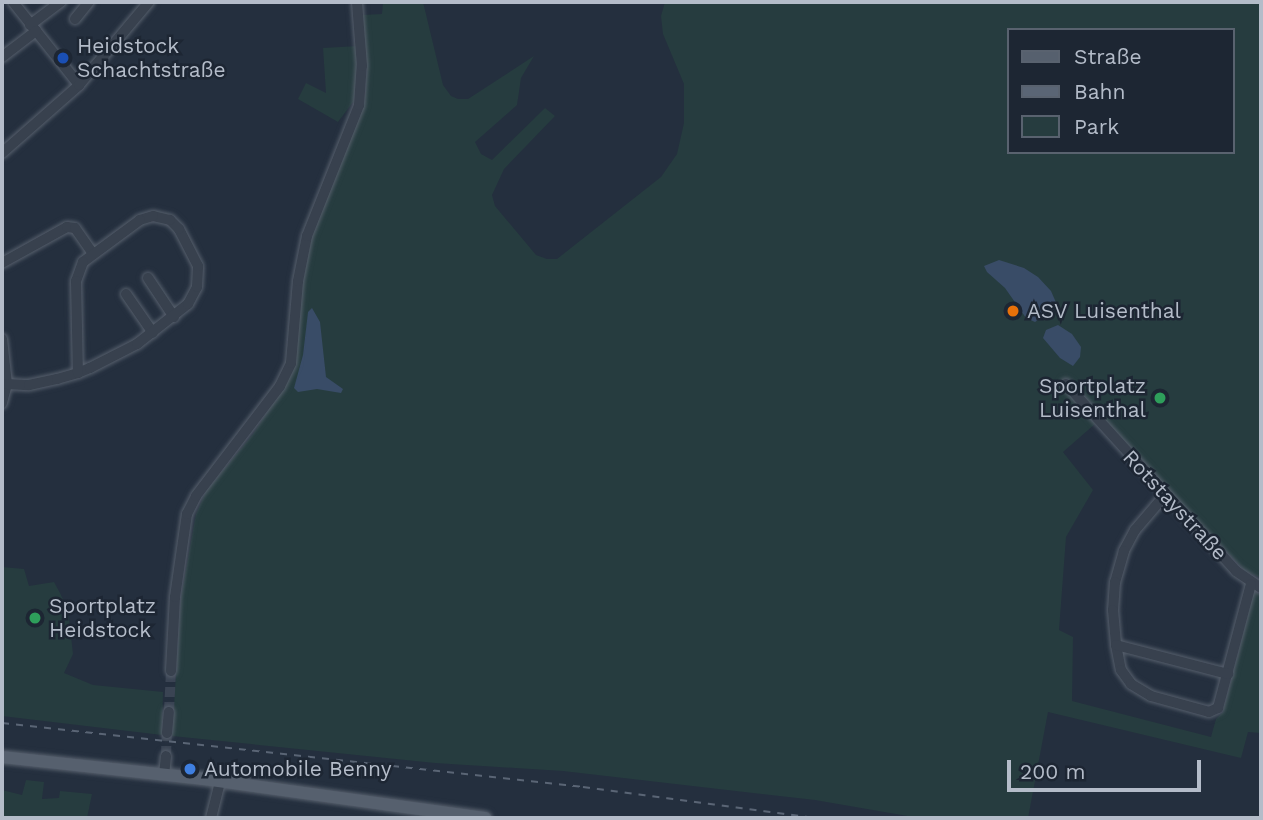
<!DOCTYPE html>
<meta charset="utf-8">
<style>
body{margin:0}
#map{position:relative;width:1263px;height:820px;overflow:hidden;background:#242f3e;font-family:"Work Sans",sans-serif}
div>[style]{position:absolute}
.green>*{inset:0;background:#263c3f}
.water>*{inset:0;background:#394c67}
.minor-tunnel>*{height:10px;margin-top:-5px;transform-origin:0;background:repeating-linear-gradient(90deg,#3a4453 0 10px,transparent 0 15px)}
.roads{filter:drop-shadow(0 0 2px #565f6c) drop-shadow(0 0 2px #565f6c)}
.minor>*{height:10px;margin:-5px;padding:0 5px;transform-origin:5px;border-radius:5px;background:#38414e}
.major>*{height:12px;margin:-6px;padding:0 6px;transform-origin:6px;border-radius:6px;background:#56606e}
.rail>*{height:2px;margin-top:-1px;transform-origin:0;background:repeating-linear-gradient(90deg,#5a6575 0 7px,transparent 0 14px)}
.dots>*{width:19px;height:19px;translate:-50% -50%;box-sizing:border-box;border:4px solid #1d2633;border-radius:50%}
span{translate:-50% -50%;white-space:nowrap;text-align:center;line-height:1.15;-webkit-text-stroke:5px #1d2633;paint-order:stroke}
.poi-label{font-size:21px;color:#b4bcc9}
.left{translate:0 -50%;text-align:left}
.right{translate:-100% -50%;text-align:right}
.street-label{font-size:21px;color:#b4bcc9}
.frame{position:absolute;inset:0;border:4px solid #b4bcc9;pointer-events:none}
.legend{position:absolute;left:1007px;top:28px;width:228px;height:126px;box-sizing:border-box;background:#1d2633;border:2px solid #59626f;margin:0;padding:9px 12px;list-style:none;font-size:21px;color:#b4bcc9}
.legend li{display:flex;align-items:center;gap:14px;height:35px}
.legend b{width:35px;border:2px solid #59626f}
.scale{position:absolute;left:1007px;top:760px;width:194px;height:32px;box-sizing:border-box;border:4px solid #b4bcc9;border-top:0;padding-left:9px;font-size:21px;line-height:24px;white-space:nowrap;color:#b4bcc9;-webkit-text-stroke:5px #1d2633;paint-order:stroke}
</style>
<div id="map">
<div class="green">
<i style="clip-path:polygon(evenodd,383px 2px,423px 2px,443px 85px,451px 96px,458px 99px,468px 99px,534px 56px,521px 78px,517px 105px,475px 142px,481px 154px,492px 160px,545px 108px,555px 116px,504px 169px,492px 195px,495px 206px,536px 255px,547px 259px,557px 259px,661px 177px,677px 154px,684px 123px,684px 84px,663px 34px,661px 16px,665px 2px,1261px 2px,1261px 578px,1245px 571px,1159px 480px,1070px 395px,1095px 424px,1063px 452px,1093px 490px,1066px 537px,1059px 630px,1073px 637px,1072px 701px,1211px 737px,1216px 719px,1223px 712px,1254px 592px,1261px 595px,1261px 733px,1248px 732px,1241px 758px,1048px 712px,1028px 818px,919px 818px,815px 800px,563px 771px,435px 763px,172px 736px,181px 597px,196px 514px,206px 491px,253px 434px,288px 379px,309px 245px,365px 99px,367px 70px,362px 15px,382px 14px,383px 2px,1009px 30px,1233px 30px,1233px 152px,1009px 152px,1009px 30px)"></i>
<i style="clip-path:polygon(358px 46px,359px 94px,338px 122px,298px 99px,306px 83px,326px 93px,323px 48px)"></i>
<i style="clip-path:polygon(2px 567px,24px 569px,29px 586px,54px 582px,60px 593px,68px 610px,73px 654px,64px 673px,93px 685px,163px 692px,162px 735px,2px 716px)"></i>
<i style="clip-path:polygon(26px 780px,44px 782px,42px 799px,59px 798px,60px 791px,92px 794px,87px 818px,2px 818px,2px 790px,22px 795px)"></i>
</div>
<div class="water">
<i style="clip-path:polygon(999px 260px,1024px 268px,1038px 277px,1051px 291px,1058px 307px,1035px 322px,1026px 318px,1005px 288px,987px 272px,984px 266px)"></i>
<i style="clip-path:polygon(312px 308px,320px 322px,326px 377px,343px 389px,341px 393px,317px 389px,298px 392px,294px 388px,303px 355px,308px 312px)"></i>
<i style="clip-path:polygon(1058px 325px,1072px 334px,1081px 347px,1080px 357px,1073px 366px,1060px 358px,1043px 338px,1046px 330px)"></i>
</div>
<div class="minor-tunnel">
<i style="left:169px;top:712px;width:41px;rotate:-87.2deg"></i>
<i style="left:166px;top:756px;width:23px;rotate:-88deg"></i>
</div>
<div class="roads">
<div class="minor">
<i style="left:13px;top:2px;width:106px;rotate:51.5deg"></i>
<i style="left:75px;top:19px;width:22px;rotate:-51deg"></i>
<i style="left:30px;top:25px;width:39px;rotate:-37deg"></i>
<i style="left:2px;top:57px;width:43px;rotate:-37.4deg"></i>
<i style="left:2px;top:153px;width:103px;rotate:-41.4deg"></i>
<i style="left:79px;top:85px;width:109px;rotate:-49.9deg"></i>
<i style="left:2px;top:263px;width:74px;rotate:-29deg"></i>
<i style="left:67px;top:227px;width:8px;rotate:7deg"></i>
<i style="left:75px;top:228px;width:29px;rotate:55deg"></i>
<i style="left:148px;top:278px;width:47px;rotate:56.3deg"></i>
<i style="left:126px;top:294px;width:47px;rotate:55.3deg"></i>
<i style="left:2px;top:339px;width:45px;rotate:83.7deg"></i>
<i style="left:7px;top:384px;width:20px;rotate:105deg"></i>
<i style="left:7px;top:384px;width:22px;rotate:3deg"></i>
<i style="left:29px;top:385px;width:29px;rotate:-12deg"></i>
<i style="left:57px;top:379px;width:22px;rotate:-16deg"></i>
<i style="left:78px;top:373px;width:13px;rotate:-23deg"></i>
<i style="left:90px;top:368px;width:53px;rotate:-27.1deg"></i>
<i style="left:137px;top:344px;width:65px;rotate:-38.1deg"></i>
<i style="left:188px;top:304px;width:19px;rotate:-62deg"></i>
<i style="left:197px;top:287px;width:21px;rotate:-87deg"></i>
<i style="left:198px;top:266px;width:42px;rotate:-117.2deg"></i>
<i style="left:179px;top:229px;width:13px;rotate:-135deg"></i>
<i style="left:170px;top:220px;width:17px;rotate:-167deg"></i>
<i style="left:153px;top:216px;width:14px;rotate:163deg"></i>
<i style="left:140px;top:220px;width:71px;rotate:143.6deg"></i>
<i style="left:83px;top:262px;width:20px;rotate:110deg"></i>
<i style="left:76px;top:281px;width:92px;rotate:88.8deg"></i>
<i style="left:1066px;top:384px;width:253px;rotate:47.7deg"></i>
<i style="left:1236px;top:571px;width:30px;rotate:34deg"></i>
<i style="left:1165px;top:495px;width:46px;rotate:130.6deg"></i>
<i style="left:1135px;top:530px;width:24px;rotate:118deg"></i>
<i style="left:1124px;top:551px;width:32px;rotate:106deg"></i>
<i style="left:1115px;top:582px;width:28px;rotate:94deg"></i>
<i style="left:1113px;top:610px;width:35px;rotate:85deg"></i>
<i style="left:1116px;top:645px;width:25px;rotate:79deg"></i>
<i style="left:1121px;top:670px;width:17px;rotate:54deg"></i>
<i style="left:1131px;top:684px;width:23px;rotate:31deg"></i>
<i style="left:1151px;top:696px;width:60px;rotate:15.4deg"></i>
<i style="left:1209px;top:712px;width:10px;rotate:-24deg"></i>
<i style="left:1218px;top:708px;width:128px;rotate:-75.1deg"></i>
<i style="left:1116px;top:645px;width:116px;rotate:14.5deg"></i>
<i style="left:171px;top:671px;width:74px;rotate:-86.9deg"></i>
<i style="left:175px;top:597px;width:84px;rotate:-81.8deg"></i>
<i style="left:187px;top:514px;width:20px;rotate:-63deg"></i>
<i style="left:196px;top:496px;width:138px;rotate:-52.6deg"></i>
<i style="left:280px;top:386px;width:25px;rotate:-64deg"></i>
<i style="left:291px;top:363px;width:82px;rotate:-85.1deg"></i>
<i style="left:298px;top:281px;width:46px;rotate:-78.7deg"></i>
<i style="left:307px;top:236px;width:141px;rotate:-68.3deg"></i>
<i style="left:359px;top:105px;width:39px;rotate:-86deg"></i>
<i style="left:362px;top:66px;width:64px;rotate:-94.5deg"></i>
<i style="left:167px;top:733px;width:21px;rotate:-85deg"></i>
<i style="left:164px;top:775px;width:19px;rotate:-84deg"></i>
<i style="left:211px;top:818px;width:37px;rotate:-76deg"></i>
</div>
<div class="major">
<i style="left:2px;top:757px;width:202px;rotate:6.2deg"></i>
<i style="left:203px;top:779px;width:285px;rotate:7.9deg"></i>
</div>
</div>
<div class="rail">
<i style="left:2px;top:723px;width:585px;rotate:6.29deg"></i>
<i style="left:583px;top:787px;width:234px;rotate:7.6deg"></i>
</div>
<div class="dots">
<i style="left:63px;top:58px;background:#1a4fb4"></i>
<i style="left:1013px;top:311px;background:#e8710a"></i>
<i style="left:1160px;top:398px;background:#2e9e5b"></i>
<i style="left:35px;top:618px;background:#2e9e5b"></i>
<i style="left:190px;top:769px;background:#3f7fe0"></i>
</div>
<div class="poi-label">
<span class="left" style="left:77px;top:58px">Heidstock<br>Schachtstraße</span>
<span class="left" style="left:1027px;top:311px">ASV Luisenthal</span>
<span class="right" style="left:1146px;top:398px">Sportplatz<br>Luisenthal</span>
<span class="left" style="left:49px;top:618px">Sportplatz<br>Heidstock</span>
<span class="left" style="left:204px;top:769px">Automobile Benny</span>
</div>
<div class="street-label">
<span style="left:1175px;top:505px;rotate:47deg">Rotstaystraße</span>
</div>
<div class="frame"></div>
<ul class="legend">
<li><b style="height:9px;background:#56606e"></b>Straße</li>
<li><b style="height:9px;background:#5a6575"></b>Bahn</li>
<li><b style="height:19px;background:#263c3f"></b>Park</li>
</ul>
<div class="scale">200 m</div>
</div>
